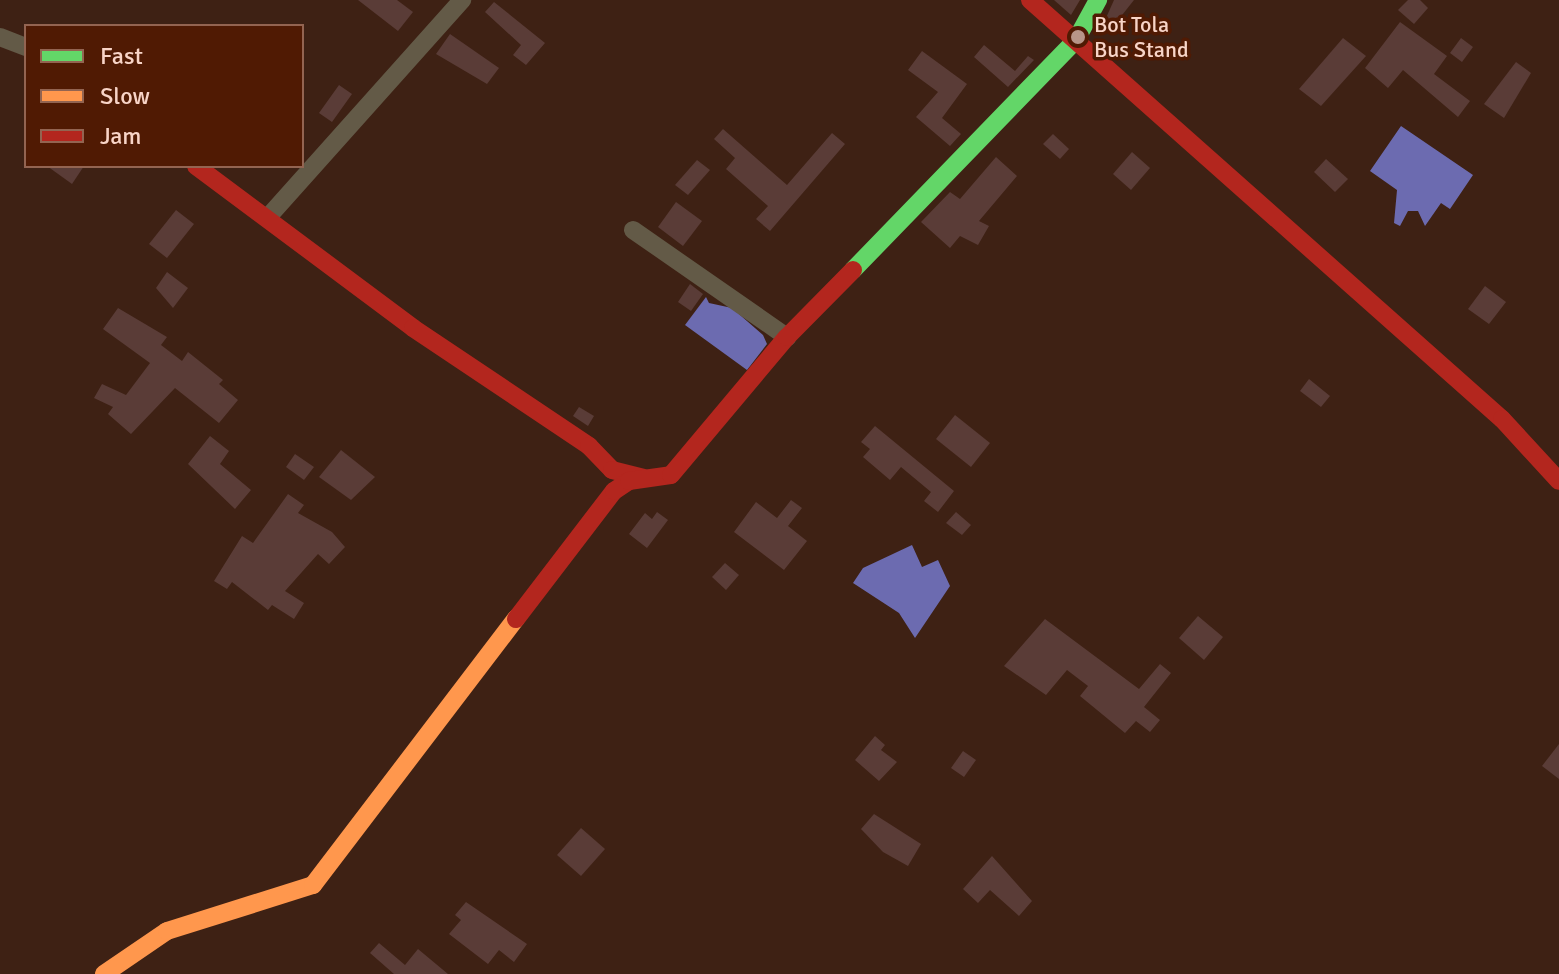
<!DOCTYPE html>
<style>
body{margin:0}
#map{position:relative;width:1559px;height:974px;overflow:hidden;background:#3e2114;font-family:Signika,sans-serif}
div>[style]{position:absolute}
.water>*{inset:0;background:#6c6bb0}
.building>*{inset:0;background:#5a3c37}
.street>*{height:18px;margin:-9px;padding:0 9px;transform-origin:9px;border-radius:9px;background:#635a47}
.fast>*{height:18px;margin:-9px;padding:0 9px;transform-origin:9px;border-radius:9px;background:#63d668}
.slow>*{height:18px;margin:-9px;padding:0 9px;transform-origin:9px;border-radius:9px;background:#ff974d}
.jam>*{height:18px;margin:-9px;padding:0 9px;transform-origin:9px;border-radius:9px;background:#b3261e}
.dots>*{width:22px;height:22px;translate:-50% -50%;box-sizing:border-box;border:4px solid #501a03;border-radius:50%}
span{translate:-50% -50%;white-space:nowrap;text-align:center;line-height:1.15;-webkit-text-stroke:7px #501a03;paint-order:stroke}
.poi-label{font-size:22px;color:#f8d4c7}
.left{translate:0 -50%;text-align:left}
.legend{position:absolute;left:24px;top:24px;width:280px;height:144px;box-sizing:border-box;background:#501a03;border:2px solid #936451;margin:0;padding:10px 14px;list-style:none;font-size:24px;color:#f8d4c7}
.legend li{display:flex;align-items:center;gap:16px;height:40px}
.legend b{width:40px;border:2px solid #936451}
</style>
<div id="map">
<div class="water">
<i style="clip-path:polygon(1401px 126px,1473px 175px,1450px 209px,1441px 203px,1425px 226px,1418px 211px,1408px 211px,1400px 226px,1394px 223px,1397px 190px,1370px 171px)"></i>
<i style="clip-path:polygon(706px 297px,709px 303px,732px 308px,763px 335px,767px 344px,747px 370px,685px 325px)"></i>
<i style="clip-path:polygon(912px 545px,922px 567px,938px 560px,950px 586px,915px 638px,899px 613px,853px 583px,863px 568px)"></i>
</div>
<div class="building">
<i style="clip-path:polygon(358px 0,397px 0,413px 12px,398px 31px)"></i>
<i style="clip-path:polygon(1054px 0,1080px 0,1071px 15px)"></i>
<i style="clip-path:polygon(1114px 0,1134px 0,1115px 24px,1106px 18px)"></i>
<i style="clip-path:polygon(1408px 0,1420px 0,1428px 8px,1414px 24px,1398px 10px)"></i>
<i style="clip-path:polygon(494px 2px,545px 43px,526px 65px,513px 55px,521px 45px,485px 12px)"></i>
<i style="clip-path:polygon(1400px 22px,1447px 56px,1434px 74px,1470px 101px,1458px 117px,1403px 70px,1388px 88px,1365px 68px)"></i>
<i style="clip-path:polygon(450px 34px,499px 68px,487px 84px,436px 54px)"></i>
<i style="clip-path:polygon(1343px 38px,1366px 56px,1321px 106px,1299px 89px)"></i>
<i style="clip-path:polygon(1461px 38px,1473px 47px,1462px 62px,1450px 53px)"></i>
<i style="clip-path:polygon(984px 45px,1015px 71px,1028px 56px,1034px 60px,1008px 87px,974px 57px)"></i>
<i style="clip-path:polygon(922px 51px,967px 84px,942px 118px,961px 134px,950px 146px,916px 117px,938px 92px,908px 70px)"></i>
<i style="clip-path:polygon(1516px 62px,1531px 73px,1504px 118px,1484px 104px)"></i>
<i style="clip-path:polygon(339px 85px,352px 94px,332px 122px,319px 113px)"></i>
<i style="clip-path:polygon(723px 129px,787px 185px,832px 133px,845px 144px,770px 231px,756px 219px,768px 206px,726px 169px,735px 158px,714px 139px)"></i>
<i style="clip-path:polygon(1053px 134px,1069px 149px,1060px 159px,1043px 144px)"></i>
<i style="clip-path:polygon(1132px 152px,1150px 168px,1131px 190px,1113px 174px)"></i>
<i style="clip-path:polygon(996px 157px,1017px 176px,979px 221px,989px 226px,978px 245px,960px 236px,950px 248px,921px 222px,950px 192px,960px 199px)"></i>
<i style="clip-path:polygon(1326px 159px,1348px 179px,1335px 192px,1314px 172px)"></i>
<i style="clip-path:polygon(697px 160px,710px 170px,688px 195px,675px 185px)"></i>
<i style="clip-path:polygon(47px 166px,84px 166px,72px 184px)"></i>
<i style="clip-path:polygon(676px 202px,702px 221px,683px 246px,658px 227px)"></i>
<i style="clip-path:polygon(176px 210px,194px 224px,167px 258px,149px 244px)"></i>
<i style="clip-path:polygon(167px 272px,188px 288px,173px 308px,156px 288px)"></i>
<i style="clip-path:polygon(690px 284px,703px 294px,691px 311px,678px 302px)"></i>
<i style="clip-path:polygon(1485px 286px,1506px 302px,1489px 324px,1468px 309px)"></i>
<i style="clip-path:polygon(118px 308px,167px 337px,161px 345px,182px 361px,188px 352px,223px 380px,219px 384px,238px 400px,219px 423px,175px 388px,131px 434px,108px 414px,113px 407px,94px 398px,102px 384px,126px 395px,150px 363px,103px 329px)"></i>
<i style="clip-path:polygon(1309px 379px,1330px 396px,1321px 407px,1300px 391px)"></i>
<i style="clip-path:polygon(579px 407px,594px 416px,588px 426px,573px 416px)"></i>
<i style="clip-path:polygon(955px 415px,990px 443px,971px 467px,936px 439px)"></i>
<i style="clip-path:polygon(875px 426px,954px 491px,938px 512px,924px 501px,931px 492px,901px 467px,890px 480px,863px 457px,870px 449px,861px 442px)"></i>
<i style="clip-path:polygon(210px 436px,229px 451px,220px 464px,251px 490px,235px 509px,188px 464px)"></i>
<i style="clip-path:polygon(341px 450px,375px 477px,351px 500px,319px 477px)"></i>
<i style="clip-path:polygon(295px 454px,314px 467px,304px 480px,286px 467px)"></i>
<i style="clip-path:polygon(288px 494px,304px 505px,298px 513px,332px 532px,345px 547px,329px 564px,318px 554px,285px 591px,304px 603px,294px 619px,272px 605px,268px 610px,232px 582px,227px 589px,214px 581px,242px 536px,253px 543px)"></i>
<i style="clip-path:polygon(791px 500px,802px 508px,788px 526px,807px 541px,784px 570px,734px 532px,756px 502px,777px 518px)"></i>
<i style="clip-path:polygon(657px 512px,668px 520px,647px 548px,629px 534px,645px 513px,652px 519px)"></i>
<i style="clip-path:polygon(956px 512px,971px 525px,962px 535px,946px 523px)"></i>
<i style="clip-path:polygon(725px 563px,739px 575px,726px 590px,712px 577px)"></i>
<i style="clip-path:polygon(1198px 616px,1223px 637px,1204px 660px,1179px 638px)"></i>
<i style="clip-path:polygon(1045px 619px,1139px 689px,1160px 664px,1171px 673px,1144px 707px,1160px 720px,1150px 732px,1136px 721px,1125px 733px,1080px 696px,1088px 686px,1067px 670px,1046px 695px,1004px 666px)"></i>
<i style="clip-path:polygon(875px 736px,885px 745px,881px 750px,897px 762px,879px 781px,855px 760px)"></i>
<i style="clip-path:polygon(1559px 744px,1559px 779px,1542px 766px)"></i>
<i style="clip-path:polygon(963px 751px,976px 760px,964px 777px,951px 768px)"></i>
<i style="clip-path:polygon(874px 814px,921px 844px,908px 866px,883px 852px,861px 829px)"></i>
<i style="clip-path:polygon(581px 828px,605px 849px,581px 876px,557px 855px)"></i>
<i style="clip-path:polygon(992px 856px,1032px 901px,1019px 916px,990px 890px,978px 903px,963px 889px)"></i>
<i style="clip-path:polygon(466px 902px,527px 944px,514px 962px,499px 950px,488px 964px,449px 934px,461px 920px,455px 915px)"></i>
<i style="clip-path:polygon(379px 943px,405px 965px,418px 949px,448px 974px,394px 974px,370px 953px)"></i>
</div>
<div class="street">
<i style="left:0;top:37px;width:28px;rotate:21deg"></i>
<i style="left:269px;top:216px;width:290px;rotate:-48.2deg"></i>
<i style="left:633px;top:230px;width:188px;rotate:34.8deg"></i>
</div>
<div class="fast">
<i style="left:853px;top:270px;width:320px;rotate:-45.9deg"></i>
<i style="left:1076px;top:40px;width:46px;rotate:-61.2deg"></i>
</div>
<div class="slow">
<i style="left:104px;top:974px;width:76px;rotate:-34.3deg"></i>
<i style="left:167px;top:931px;width:153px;rotate:-17.5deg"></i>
<i style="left:313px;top:885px;width:335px;rotate:-52.7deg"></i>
</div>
<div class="jam">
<i style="left:1030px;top:0;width:631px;rotate:41.6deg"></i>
<i style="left:1502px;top:419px;width:84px;rotate:47.4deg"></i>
<i style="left:196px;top:166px;width:271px;rotate:36.7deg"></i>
<i style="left:413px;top:328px;width:212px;rotate:33.8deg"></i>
<i style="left:589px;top:446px;width:33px;rotate:46deg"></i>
<i style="left:612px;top:470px;width:32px;rotate:14deg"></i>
<i style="left:516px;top:619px;width:161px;rotate:-52.6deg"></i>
<i style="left:614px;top:491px;width:18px;rotate:-34deg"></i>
<i style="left:629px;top:481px;width:42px;rotate:-8.1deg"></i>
<i style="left:671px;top:475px;width:180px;rotate:-50deg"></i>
<i style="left:787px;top:337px;width:94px;rotate:-45.4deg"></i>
</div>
<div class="dots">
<i style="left:1078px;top:37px;background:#b79588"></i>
</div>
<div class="poi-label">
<span class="left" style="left:1094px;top:37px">Bot Tola<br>Bus Stand</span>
</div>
<ul class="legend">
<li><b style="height:10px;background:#63d668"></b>Fast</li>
<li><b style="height:10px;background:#ff974d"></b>Slow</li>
<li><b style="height:10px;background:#b3261e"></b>Jam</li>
</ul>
</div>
